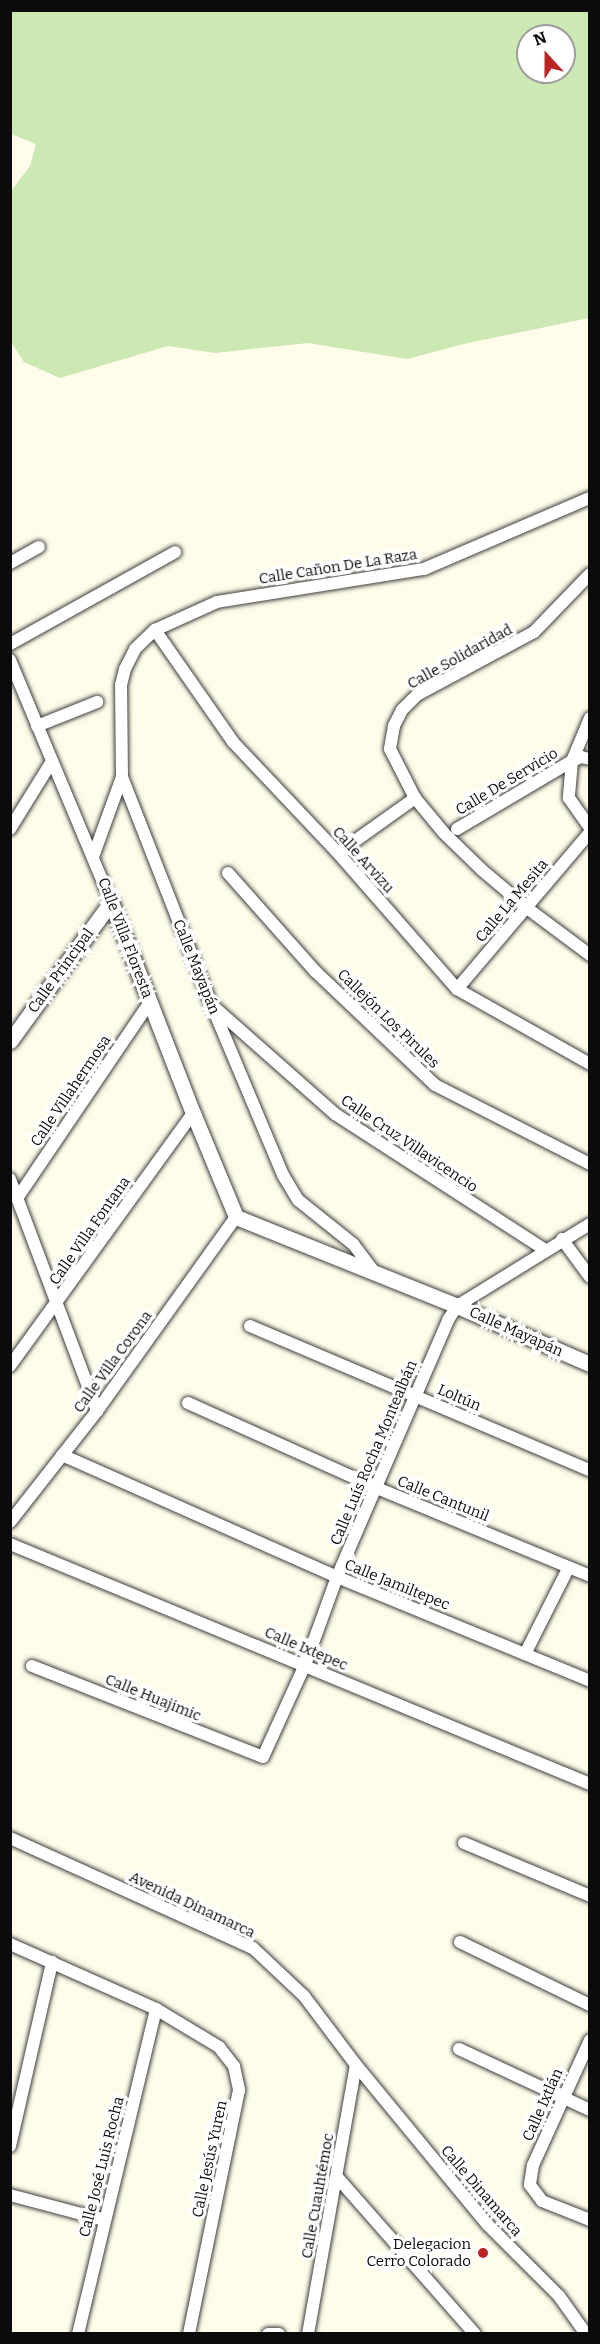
<!DOCTYPE html>
<meta charset="utf-8">
<style>
body{margin:0}
#map{position:relative;width:600px;height:2344px;overflow:hidden;background:#fffce9;font-family:Bitter,serif}
div>[style]{position:absolute}
.green>*{inset:0;background:#cce8b3}
.roads{filter:drop-shadow(0 0 2px #3e3e3e) drop-shadow(0 0 2px #3e3e3e)}
.minor>*{height:12px;margin:-6px;padding:0 6px;transform-origin:6px;border-radius:6px;background:#fff}
.tertiary>*{height:15px;margin:-7.5px;padding:0 7.5px;transform-origin:7.5px;border-radius:7.5px;background:#fff}
.dots>*{width:16px;height:16px;translate:-50% -50%;box-sizing:border-box;border:3px solid #fff;border-radius:50%}
span{translate:-50% -50%;white-space:nowrap;text-align:center;line-height:1.15;-webkit-text-stroke:6px #fff;paint-order:stroke}
.street-label{font-size:15px;color:#0b0b0b}
.poi-label{font-size:15px;color:#0b0b0b}
.right{translate:-100% -50%;text-align:right}
.frame{position:absolute;inset:0;border:12px solid #0b0b0b;pointer-events:none}
.north{position:absolute;left:516px;top:24px;width:60px;height:60px;box-sizing:border-box;background:#fff;border:2px solid #9d9d9d;border-radius:50%;rotate:339deg;font-size:16px;font-weight:700;line-height:24px;text-align:center;color:#0b0b0b}
.north::after{content:'';display:block;margin:auto;width:21px;height:27px;background:#ba2423;clip-path:polygon(50% 0,100% 100%,50% 72%,0 100%)}
</style>
<div id="map">
<div class="green">
<i style="clip-path:polygon(evenodd,11px 10px,589px 11px,589px 318px,468px 343px,407px 359px,308px 343px,215px 353px,168px 346px,60px 378px,24px 362px,11px 342px,11px 191px,30px 166px,36px 144px,11px 134px,11px 10px,528px 36px,564px 36px,564px 72px,528px 72px,528px 36px)"></i>
</div>
<div class="roads">
<div class="minor">
<i style="left:10px;top:563px;width:33px;rotate:-29deg"></i>
<i style="left:590px;top:574px;width:81px;rotate:134deg"></i>
<i style="left:534px;top:632px;width:133px;rotate:151.7deg"></i>
<i style="left:417px;top:695px;width:21px;rotate:135deg"></i>
<i style="left:402px;top:710px;width:18px;rotate:117deg"></i>
<i style="left:394px;top:726px;width:23px;rotate:100deg"></i>
<i style="left:390px;top:749px;width:55px;rotate:63deg"></i>
<i style="left:415px;top:798px;width:45px;rotate:50.4deg"></i>
<i style="left:444px;top:833px;width:53px;rotate:44.2deg"></i>
<i style="left:482px;top:870px;width:59px;rotate:40.2deg"></i>
<i style="left:527px;top:908px;width:79px;rotate:36.7deg"></i>
<i style="left:155px;top:630px;width:136px;rotate:55.1deg"></i>
<i style="left:233px;top:742px;width:153px;rotate:46.6deg"></i>
<i style="left:338px;top:853px;width:181px;rotate:48.8deg"></i>
<i style="left:457px;top:989px;width:153px;rotate:29.4deg"></i>
<i style="left:10px;top:644px;width:189px;rotate:-29.1deg"></i>
<i style="left:10px;top:660px;width:262px;rotate:67.3deg"></i>
<i style="left:590px;top:718px;width:47px;rotate:112.7deg"></i>
<i style="left:572px;top:761px;width:37px;rotate:95deg"></i>
<i style="left:569px;top:798px;width:37px;rotate:55deg"></i>
<i style="left:37px;top:726px;width:65px;rotate:-21.8deg"></i>
<i style="left:10px;top:829px;width:78px;rotate:-58.2deg"></i>
<i style="left:457px;top:829px;width:134px;rotate:-30.6deg"></i>
<i style="left:572px;top:761px;width:10px;rotate:-24deg"></i>
<i style="left:581px;top:757px;width:9px;rotate:13deg"></i>
<i style="left:338px;top:853px;width:95px;rotate:-35.5deg"></i>
<i style="left:93px;top:857px;width:85px;rotate:-70.1deg"></i>
<i style="left:228px;top:873px;width:132px;rotate:48.4deg"></i>
<i style="left:316px;top:972px;width:164px;rotate:43.5deg"></i>
<i style="left:435px;top:1085px;width:174px;rotate:27deg"></i>
<i style="left:457px;top:989px;width:206px;rotate:-49.7deg"></i>
<i style="left:214px;top:1007px;width:162px;rotate:41.5deg"></i>
<i style="left:335px;top:1114px;width:250px;rotate:32.9deg"></i>
<i style="left:10px;top:1179px;width:248px;rotate:69.4deg"></i>
<i style="left:18px;top:1197px;width:235px;rotate:-55.9deg"></i>
<i style="left:562px;top:1239px;width:47px;rotate:53.6deg"></i>
<i style="left:375px;top:1273px;width:36px;rotate:-127deg"></i>
<i style="left:353px;top:1244px;width:70px;rotate:-141.3deg"></i>
<i style="left:298px;top:1200px;width:29px;rotate:-121deg"></i>
<i style="left:283px;top:1175px;width:186px;rotate:-112.8deg"></i>
<i style="left:211px;top:1004px;width:244px;rotate:-111.4deg"></i>
<i style="left:122px;top:777px;width:92px;rotate:-90.6deg"></i>
<i style="left:121px;top:685px;width:16px;rotate:-76deg"></i>
<i style="left:125px;top:669px;width:22px;rotate:-63deg"></i>
<i style="left:135px;top:649px;width:28px;rotate:-44deg"></i>
<i style="left:155px;top:630px;width:68px;rotate:-24.3deg"></i>
<i style="left:217px;top:602px;width:210px;rotate:-9.1deg"></i>
<i style="left:424px;top:569px;width:181px;rotate:-23.2deg"></i>
<i style="left:250px;top:1326px;width:369px;rotate:23deg"></i>
<i style="left:10px;top:1366px;width:312px;rotate:-54.1deg"></i>
<i style="left:188px;top:1403px;width:207px;rotate:24.2deg"></i>
<i style="left:377px;top:1488px;width:230px;rotate:22.4deg"></i>
<i style="left:62px;top:1455px;width:301px;rotate:23.9deg"></i>
<i style="left:337px;top:1577px;width:274px;rotate:22.3deg"></i>
<i style="left:10px;top:1522px;width:141px;rotate:-51.9deg"></i>
<i style="left:97px;top:1411px;width:239px;rotate:-54.4deg"></i>
<i style="left:10px;top:1544px;width:628px;rotate:22.48deg"></i>
<i style="left:525px;top:1654px;width:97px;rotate:-63.2deg"></i>
<i style="left:32px;top:1666px;width:248px;rotate:21.5deg"></i>
<i style="left:263px;top:1757px;width:101px;rotate:-65.5deg"></i>
<i style="left:305px;top:1665px;width:94px;rotate:-70deg"></i>
<i style="left:337px;top:1577px;width:280px;rotate:-66.6deg"></i>
<i style="left:448px;top:1320px;width:17px;rotate:-57deg"></i>
<i style="left:457px;top:1306px;width:156px;rotate:-31.7deg"></i>
<i style="left:10px;top:1838px;width:267px;rotate:24.4deg"></i>
<i style="left:253px;top:1948px;width:70px;rotate:43.3deg"></i>
<i style="left:304px;top:1996px;width:86px;rotate:53deg"></i>
<i style="left:356px;top:2065px;width:206px;rotate:50.5deg"></i>
<i style="left:487px;top:2224px;width:102px;rotate:45deg"></i>
<i style="left:559px;top:2296px;width:47px;rotate:54.6deg"></i>
<i style="left:464px;top:1843px;width:137px;rotate:22.8deg"></i>
<i style="left:460px;top:1942px;width:144px;rotate:25.9deg"></i>
<i style="left:10px;top:1944px;width:160px;rotate:24deg"></i>
<i style="left:156px;top:2009px;width:74px;rotate:31.1deg"></i>
<i style="left:219px;top:2047px;width:24px;rotate:52deg"></i>
<i style="left:234px;top:2066px;width:25px;rotate:78deg"></i>
<i style="left:239px;top:2090px;width:249px;rotate:101.6deg"></i>
<i style="left:590px;top:2040px;width:137px;rotate:114.5deg"></i>
<i style="left:533px;top:2165px;width:20px;rotate:99deg"></i>
<i style="left:530px;top:2185px;width:20px;rotate:53deg"></i>
<i style="left:542px;top:2201px;width:52px;rotate:21.6deg"></i>
<i style="left:459px;top:2049px;width:145px;rotate:25deg"></i>
<i style="left:10px;top:2146px;width:189px;rotate:-77.1deg"></i>
<i style="left:337px;top:2177px;width:209px;rotate:48.7deg"></i>
<i style="left:10px;top:2195px;width:97px;rotate:14.9deg"></i>
<i style="left:78px;top:2334px;width:334px;rotate:-76.5deg"></i>
<i style="left:268px;top:2334px;width:11px"></i>
<i style="left:308px;top:2334px;width:273px;rotate:-79.9deg"></i>
</div>
<div class="tertiary">
<i style="left:111px;top:902px;width:226px;rotate:68.8deg"></i>
<i style="left:193px;top:1113px;width:113px;rotate:67.5deg"></i>
<i style="left:236px;top:1217px;width:238px;rotate:21.9deg"></i>
<i style="left:457px;top:1306px;width:145px;rotate:23.6deg"></i>
<i style="left:10px;top:1041px;width:172px;rotate:-54deg"></i>
</div>
</div>
<div class="dots">
<i style="left:483px;top:2253px;background:#ba2423"></i>
</div>
<div class="street-label">
<span style="left:338px;top:567px;rotate:-9deg">Calle Cañon De La Raza</span>
<span style="left:460px;top:657px;rotate:-29deg">Calle Solidaridad</span>
<span style="left:507px;top:782px;rotate:-31deg">Calle De Servicio</span>
<span style="left:363px;top:860px;rotate:48deg">Calle Arvizu</span>
<span style="left:512px;top:901px;rotate:-50deg">Calle La Mesita</span>
<span style="left:125px;top:938px;rotate:69deg">Calle Villa Floresta</span>
<span style="left:196px;top:967px;rotate:68deg">Calle Mayapán</span>
<span style="left:61px;top:971px;rotate:-54deg">Calle Principal</span>
<span style="left:388px;top:1019px;rotate:44deg">Callejón Los Pirules</span>
<span style="left:71px;top:1091px;rotate:-56deg">Calle Villahermosa</span>
<span style="left:409px;top:1144px;rotate:34deg">Calle Cruz Villavicencio</span>
<span style="left:90px;top:1231px;rotate:-55deg">Calle Villa Fontana</span>
<span style="left:516px;top:1332px;rotate:24deg">Calle Mayapán</span>
<span style="left:113px;top:1362px;rotate:-54deg">Calle Villa Corona</span>
<span style="left:459px;top:1398px;rotate:23deg">Loltún</span>
<span style="left:374px;top:1453px;rotate:-67deg">Calle Luís Rocha Montealbán</span>
<span style="left:443px;top:1499px;rotate:22deg">Calle Cantunil</span>
<span style="left:397px;top:1585px;rotate:22deg">Calle Jamiltepec</span>
<span style="left:306px;top:1649px;rotate:23deg">Calle Ixtepec</span>
<span style="left:153px;top:1698px;rotate:22deg">Calle Huajimic</span>
<span style="left:192px;top:1905px;rotate:25deg">Avenida Dinamarca</span>
<span style="left:543px;top:2105px;rotate:-66deg">Calle Ixtlán</span>
<span style="left:210px;top:2159px;rotate:-78deg">Calle Jesús Yuren</span>
<span style="left:102px;top:2167px;rotate:-76deg">Calle José Luis Rocha</span>
<span style="left:481px;top:2191px;rotate:49deg">Calle Dinamarca</span>
<span style="left:318px;top:2196px;rotate:-80deg">Calle Cuauhtémoc</span>
</div>
<div class="poi-label">
<span class="right" style="left:471px;top:2253px">Delegacion<br>Cerro Colorado</span>
</div>
<div class="frame"></div>
<div class="north">N</div>
</div>
